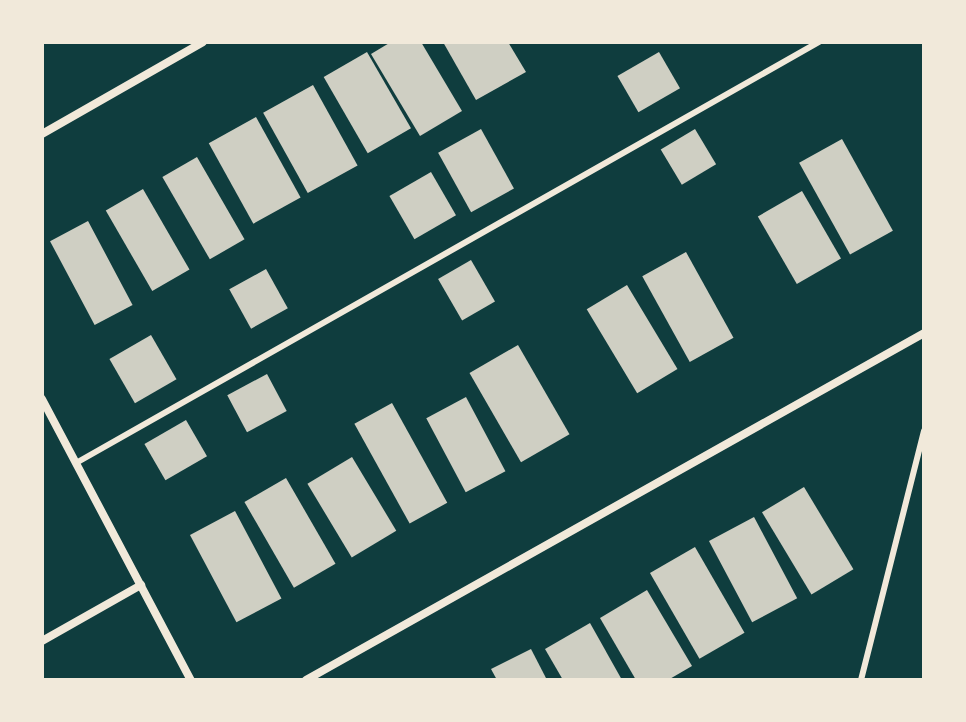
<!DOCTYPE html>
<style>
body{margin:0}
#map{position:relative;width:966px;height:722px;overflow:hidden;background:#0f3d3e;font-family:"Open Sans",sans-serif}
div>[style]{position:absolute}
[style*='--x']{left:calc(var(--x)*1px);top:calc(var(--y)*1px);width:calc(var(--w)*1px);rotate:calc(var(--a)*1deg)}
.building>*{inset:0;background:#cfcfc3;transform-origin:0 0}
.service>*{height:6px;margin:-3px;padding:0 3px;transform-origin:3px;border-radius:3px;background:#f1e9da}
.minor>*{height:8px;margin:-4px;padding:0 4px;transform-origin:4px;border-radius:4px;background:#f1e9da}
span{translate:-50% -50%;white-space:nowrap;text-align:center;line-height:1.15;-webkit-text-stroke:7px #f1e9da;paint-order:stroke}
.frame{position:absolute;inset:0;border:44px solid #f1e9da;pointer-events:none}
</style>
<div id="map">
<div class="building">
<div style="clip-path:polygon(391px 42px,421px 42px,462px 111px,420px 136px,371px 54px)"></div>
<div style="clip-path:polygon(443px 42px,508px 42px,526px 72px,476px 100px)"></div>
<div style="left:367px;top:52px;width:88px;height:50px;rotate:60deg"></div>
<div style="left:659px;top:52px;width:42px;height:48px;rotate:60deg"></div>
<div style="left:313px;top:85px;width:92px;height:57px;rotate:61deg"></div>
<div style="left:256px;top:117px;width:92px;height:54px;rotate:61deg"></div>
<div style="left:481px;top:129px;width:68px;height:49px;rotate:61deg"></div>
<div style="left:695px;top:129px;width:41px;height:40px;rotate:59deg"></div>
<div style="left:842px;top:139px;width:105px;height:49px;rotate:61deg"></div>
<div style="left:197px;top:157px;width:95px;height:40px;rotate:60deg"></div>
<div style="left:431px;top:172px;width:50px;height:48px;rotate:60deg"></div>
<div style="left:143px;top:189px;width:93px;height:43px;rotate:60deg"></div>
<div style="left:802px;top:191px;width:78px;height:51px;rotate:60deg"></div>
<div style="left:88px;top:221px;width:95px;height:43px;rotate:62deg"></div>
<div style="left:686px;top:252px;width:98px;height:50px;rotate:61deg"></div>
<div style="left:471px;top:260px;width:48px;height:38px;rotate:60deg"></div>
<div style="left:266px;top:269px;width:45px;height:42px;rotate:61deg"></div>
<div style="left:627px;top:285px;width:98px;height:47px;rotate:59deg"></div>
<div style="left:151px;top:335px;width:51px;height:48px;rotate:60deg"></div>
<div style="left:518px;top:345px;width:103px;height:56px;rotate:60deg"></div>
<div style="left:267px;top:374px;width:42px;height:45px;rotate:62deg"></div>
<div style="left:466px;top:397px;width:84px;height:45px;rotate:62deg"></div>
<div style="left:392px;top:403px;width:114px;height:43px;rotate:61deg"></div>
<div style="left:186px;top:420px;width:42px;height:48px;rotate:60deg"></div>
<div style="left:352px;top:457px;width:86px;height:52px;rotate:59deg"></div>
<div style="left:286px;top:478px;width:99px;height:48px;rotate:60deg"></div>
<div style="left:804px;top:487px;width:96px;height:49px;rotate:59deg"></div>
<div style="left:235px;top:511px;width:99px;height:51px;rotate:62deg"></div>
<div style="left:754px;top:517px;width:92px;height:51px;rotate:62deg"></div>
<div style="left:695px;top:547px;width:99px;height:52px;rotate:60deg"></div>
<div style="clip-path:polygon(647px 590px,692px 666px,668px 680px,636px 680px,600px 618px)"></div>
<div style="clip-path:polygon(590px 623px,622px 680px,563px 680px,545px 649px)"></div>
<div style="clip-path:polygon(531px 649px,547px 680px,497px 680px,491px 669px)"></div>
</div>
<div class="service">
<div style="--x:76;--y:463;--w:854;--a:-29.54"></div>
<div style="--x:861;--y:680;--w:257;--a:-75.8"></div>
</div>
<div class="minor">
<div style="--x:42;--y:134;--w:185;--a:-29.7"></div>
<div style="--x:42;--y:399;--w:318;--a:62.1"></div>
<div style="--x:42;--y:641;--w:114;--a:-29.5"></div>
<div style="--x:306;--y:680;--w:709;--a:-29.31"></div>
</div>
<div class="frame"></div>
</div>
